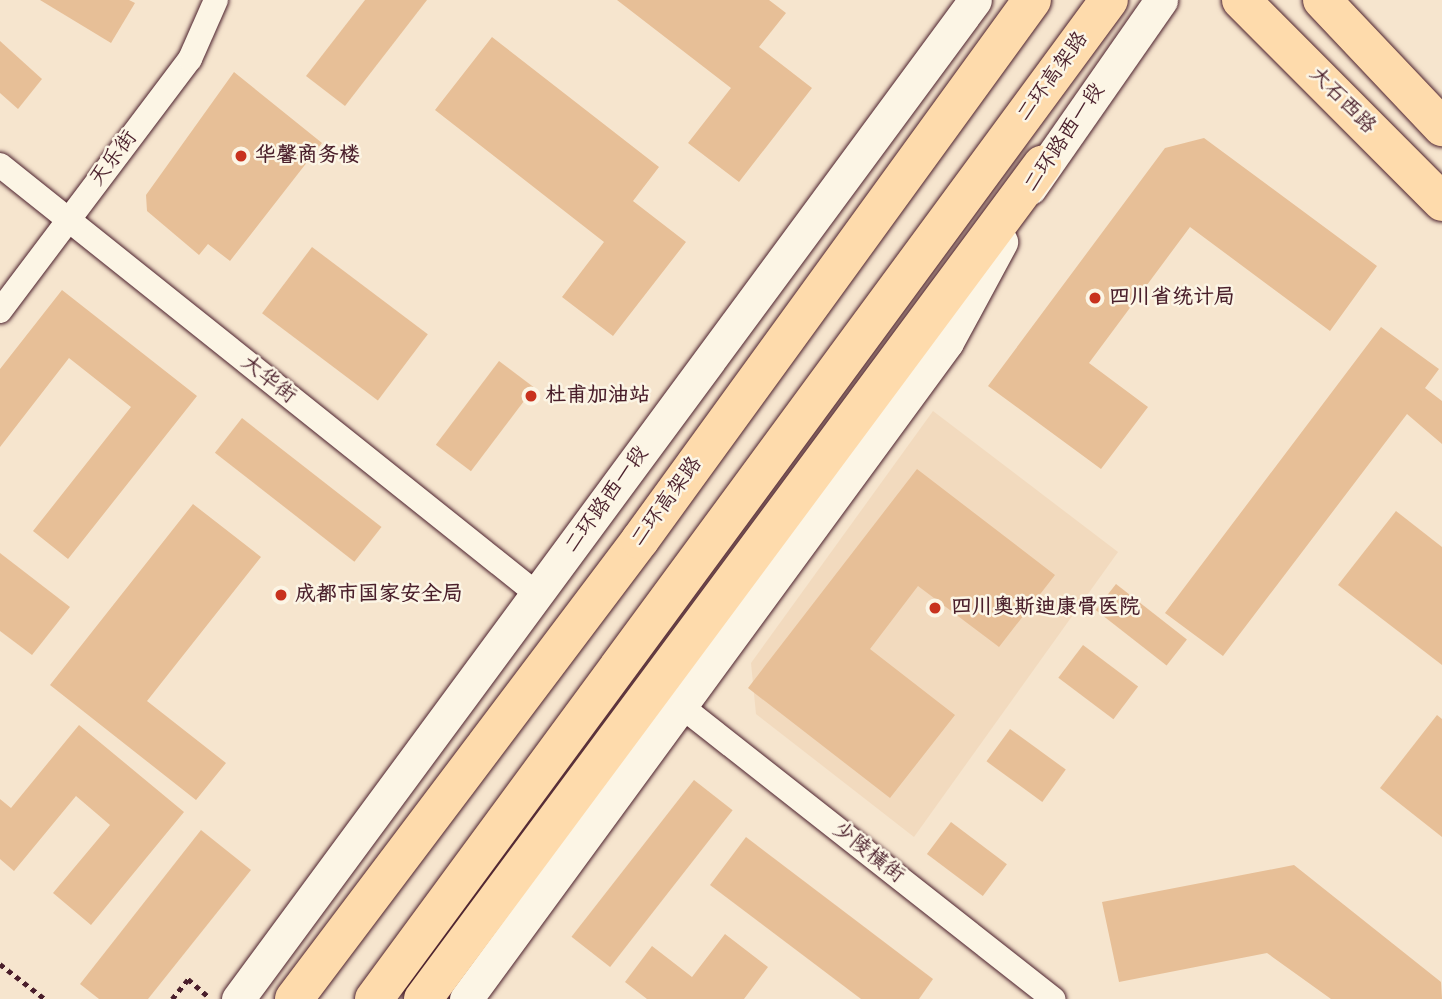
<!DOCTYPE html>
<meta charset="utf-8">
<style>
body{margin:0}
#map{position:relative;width:1442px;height:999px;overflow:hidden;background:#f6e5ce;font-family:Kalam,"LXGW WenKai TC",sans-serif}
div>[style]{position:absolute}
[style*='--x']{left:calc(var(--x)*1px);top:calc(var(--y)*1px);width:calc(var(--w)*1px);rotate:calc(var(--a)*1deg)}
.built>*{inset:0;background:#f2dabe}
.building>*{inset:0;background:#e7bf97;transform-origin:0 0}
.path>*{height:4.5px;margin-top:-2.25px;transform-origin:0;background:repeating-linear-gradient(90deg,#4a1f2b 0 5px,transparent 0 10px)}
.roads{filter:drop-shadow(0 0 2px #4a1f2b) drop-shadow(0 0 2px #4a1f2b)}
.minor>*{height:24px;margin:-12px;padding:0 12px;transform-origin:12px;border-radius:12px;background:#fcf5e5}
.secondary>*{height:33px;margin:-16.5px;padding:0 16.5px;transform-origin:16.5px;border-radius:16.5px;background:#fcf5e5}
.primary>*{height:38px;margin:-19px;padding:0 19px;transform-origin:19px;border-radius:19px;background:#fedbac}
.trunk>*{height:38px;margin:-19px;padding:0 19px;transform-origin:19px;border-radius:19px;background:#fedbac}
.dots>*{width:19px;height:19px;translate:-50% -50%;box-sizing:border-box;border:4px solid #fcf5e5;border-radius:50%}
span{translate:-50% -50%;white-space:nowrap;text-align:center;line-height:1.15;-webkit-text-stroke:5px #fcf5e5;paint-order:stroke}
.street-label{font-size:21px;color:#4a1f2b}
.poi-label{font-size:21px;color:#4a1f2b;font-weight:700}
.left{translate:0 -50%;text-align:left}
</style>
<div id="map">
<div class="built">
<div style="clip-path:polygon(933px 411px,1118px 552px,914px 837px,756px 714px,751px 663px)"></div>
</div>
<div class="building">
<div style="clip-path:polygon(40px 0,129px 0,135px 3px,111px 43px)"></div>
<div style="clip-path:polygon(365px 0,427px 0,345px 106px,306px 76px)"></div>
<div style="clip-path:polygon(617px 0,769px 0,786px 13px,759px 47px,812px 88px,739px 182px,688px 143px,731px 88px)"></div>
<div style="clip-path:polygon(492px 37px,659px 167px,633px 201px,686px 242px,613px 336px,562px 297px,604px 242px,435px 110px)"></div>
<div style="clip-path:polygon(0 41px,42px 79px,18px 109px,0 93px)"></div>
<div style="clip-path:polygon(234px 72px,322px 143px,230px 261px,208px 244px,199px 255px,147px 211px,146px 195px)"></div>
<div style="clip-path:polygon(1204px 138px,1377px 266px,1330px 331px,1190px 227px,1089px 363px,1148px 407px,1101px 469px,988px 386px,1165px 148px)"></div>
<div style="left:312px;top:247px;width:145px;height:83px;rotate:37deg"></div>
<div style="clip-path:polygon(62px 290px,197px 396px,68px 559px,33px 531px,131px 407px,69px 358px,0 447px,0 369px)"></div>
<div style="clip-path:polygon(1381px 327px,1439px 369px,1425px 388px,1442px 401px,1442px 444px,1407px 414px,1223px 656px,1165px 613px)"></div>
<div style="left:499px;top:361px;width:44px;height:105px;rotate:37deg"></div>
<div style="left:242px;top:418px;width:177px;height:44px;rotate:38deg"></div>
<div style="clip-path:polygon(917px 469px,1055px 575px,999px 647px,918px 586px,870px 649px,955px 715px,890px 798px,748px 688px)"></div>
<div style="clip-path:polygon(193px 504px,261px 557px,147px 701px,226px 763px,196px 800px,50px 685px)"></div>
<div style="clip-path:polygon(1396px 511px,1442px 547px,1442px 665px,1338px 585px)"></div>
<div style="clip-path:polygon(0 553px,70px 607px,32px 655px,0 631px)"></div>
<div style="left:1116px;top:584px;width:90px;height:33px;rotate:38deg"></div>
<div style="left:1083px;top:645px;width:69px;height:41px;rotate:37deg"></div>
<div style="clip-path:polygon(1437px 715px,1442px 719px,1442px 837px,1380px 788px)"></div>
<div style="clip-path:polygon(79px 725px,184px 812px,91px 925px,53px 893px,110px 825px,76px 796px,14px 871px,0 859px,0 799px,11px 808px)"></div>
<div style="left:1010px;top:729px;width:69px;height:40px;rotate:36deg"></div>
<div style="left:694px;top:780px;width:49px;height:199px;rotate:38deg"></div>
<div style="left:951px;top:822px;width:70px;height:40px;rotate:37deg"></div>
<div style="clip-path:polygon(201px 830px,251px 870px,148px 999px,99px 999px,80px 984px)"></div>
<div style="clip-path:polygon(746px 837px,933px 979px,919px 999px,861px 999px,710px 885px)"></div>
<div style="clip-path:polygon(1294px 865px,1441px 982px,1442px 999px,1331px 999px,1267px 953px,1119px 982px,1102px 902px)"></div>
<div style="clip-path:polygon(725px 934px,768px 967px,744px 999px,647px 999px,625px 982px,652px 946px,692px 977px)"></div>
</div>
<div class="path">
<div style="--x:0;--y:964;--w:57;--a:37.9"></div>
<div style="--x:172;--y:999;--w:26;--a:-51"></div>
<div style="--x:188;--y:979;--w:29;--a:41"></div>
</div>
<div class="roads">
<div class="minor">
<div style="--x:0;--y:165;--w:687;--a:38.62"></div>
<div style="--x:0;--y:311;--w:316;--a:-53"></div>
<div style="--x:190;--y:59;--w:64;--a:-66.2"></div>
<div style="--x:681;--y:706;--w:474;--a:38.2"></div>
</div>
<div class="secondary">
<div style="--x:1030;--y:188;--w:229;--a:-55.1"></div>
<div style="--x:238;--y:999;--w:1241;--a:-53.58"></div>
<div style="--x:466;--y:999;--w:814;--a:-53.79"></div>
<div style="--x:947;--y:342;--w:114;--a:-61.6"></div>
</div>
<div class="primary">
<div style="--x:1241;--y:0;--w:285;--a:45.1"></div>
<div style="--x:1322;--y:0;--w:175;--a:46.6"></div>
</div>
<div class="trunk">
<div style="--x:294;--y:999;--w:575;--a:-52.99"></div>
<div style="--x:640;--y:540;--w:667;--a:-54.02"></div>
<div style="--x:374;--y:999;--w:1240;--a:-53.66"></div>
<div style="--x:423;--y:999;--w:1039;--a:-53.42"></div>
</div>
</div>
<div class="dots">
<div style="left:241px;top:156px;background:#c8321e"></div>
<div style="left:1095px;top:298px;background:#c8321e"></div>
<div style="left:531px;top:396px;background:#c8321e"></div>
<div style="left:281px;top:595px;background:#c8321e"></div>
<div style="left:935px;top:608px;background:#c8321e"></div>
</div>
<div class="street-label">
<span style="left:1053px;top:77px;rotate:-54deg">二环高架路</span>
<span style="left:1342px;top:101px;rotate:45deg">大石西路</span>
<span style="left:1065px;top:138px;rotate:-56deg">二环路西一段</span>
<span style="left:114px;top:159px;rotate:-53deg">天乐街</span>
<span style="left:268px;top:380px;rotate:38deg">大华街</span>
<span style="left:607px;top:500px;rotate:-54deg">二环路西一段</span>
<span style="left:667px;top:502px;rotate:-54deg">二环高架路</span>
<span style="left:868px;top:853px;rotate:38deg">少陵横街</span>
</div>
<div class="poi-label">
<span class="left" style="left:255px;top:156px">华馨商务楼</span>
<span class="left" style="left:1109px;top:298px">四川省统计局</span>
<span class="left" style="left:545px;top:396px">杜甫加油站</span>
<span class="left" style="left:295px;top:595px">成都市国家安全局</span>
<span class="left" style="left:951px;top:608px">四川奥斯迪康骨医院</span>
</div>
</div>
